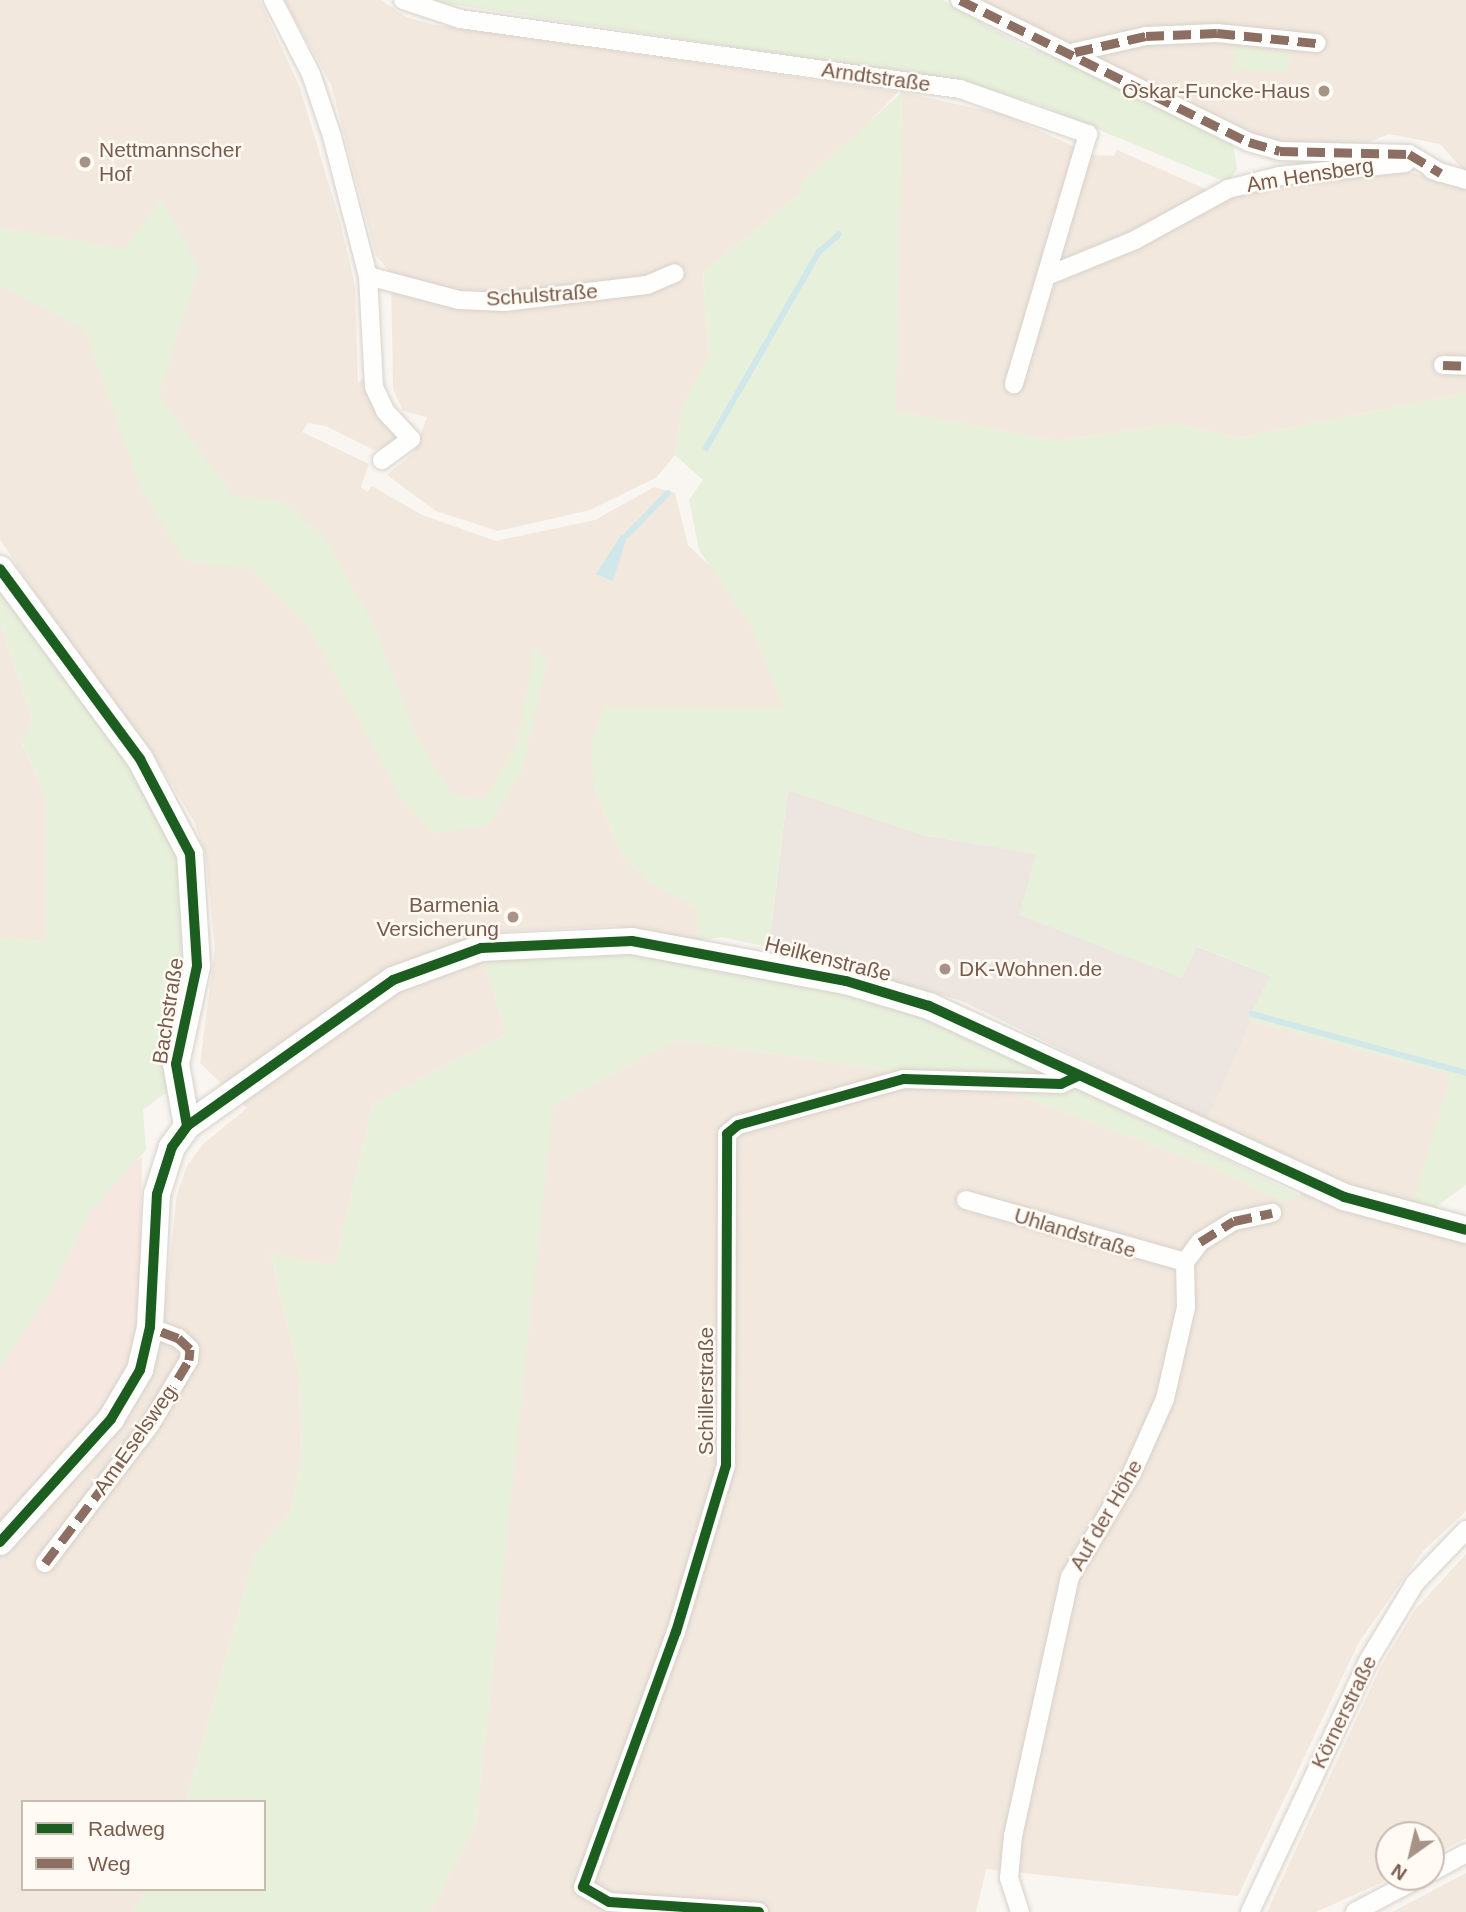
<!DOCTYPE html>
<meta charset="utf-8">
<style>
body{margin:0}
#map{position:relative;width:1466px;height:1912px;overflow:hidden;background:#f9f5f0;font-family:Helvetica,sans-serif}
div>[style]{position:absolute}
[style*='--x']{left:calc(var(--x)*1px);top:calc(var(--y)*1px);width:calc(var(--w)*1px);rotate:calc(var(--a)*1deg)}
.residential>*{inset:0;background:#f2e8de}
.commercial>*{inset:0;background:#f6e8e1}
.industrial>*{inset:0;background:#ede5e0}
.green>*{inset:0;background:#e7f0db}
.water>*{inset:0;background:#d0e8ea}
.stream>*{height:6px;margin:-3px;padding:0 3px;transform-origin:3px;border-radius:3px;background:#d0e8ea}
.roads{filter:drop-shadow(0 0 2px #d7d1cb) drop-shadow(0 0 2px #d7d1cb)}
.street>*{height:18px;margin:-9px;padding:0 9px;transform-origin:9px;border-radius:9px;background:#fefefd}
.secondary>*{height:26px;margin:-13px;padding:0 13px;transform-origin:13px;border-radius:13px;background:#fefefd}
.quiet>*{height:9px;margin-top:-4.5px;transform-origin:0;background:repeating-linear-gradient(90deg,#8d6e63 0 18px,transparent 0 27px)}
.cycleway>*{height:10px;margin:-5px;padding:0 5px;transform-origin:5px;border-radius:5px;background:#1b5e20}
.dots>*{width:19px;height:19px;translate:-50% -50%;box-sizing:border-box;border:4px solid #fffaf3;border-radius:50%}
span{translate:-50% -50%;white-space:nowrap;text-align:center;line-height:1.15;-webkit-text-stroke:5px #fffaf3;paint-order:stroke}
.street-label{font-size:21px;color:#7a5c4d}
.poi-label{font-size:21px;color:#7a5c4d}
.right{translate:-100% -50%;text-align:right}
.left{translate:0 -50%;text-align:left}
.legend{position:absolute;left:21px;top:1800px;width:245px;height:91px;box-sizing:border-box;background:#fffaf3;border:2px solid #cabbb1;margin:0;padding:9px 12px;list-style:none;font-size:21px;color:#7a5c4d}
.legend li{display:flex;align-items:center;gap:14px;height:35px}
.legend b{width:35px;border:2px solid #cabbb1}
.north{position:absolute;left:1375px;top:1821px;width:70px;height:70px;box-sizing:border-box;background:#fffaf3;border:2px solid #cabbb1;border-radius:50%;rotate:214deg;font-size:19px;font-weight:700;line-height:28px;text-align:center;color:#7a5c4d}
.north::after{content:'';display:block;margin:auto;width:24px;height:32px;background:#a69286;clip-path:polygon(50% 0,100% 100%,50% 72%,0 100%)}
</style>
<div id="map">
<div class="residential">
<div style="clip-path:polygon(0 0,260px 0,300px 88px,341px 225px,355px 286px,358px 384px,366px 374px,398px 435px,393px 444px,374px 450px,326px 426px,308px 423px,302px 432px,369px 464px,361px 487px,367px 492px,372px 486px,422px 515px,496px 541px,595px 520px,654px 487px,675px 493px,688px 545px,721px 576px,753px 629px,784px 708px,594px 789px,623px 857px,652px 884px,697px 907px,698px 940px,614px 926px,494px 932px,484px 960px,506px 1034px,373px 1104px,335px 1265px,271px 1255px,300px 1376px,302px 1461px,290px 1513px,255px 1554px,186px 1802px,23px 1802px,23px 1889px,148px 1889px,131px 1912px,0 1912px,0 1552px,163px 1320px,177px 1194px,187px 1166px,202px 1145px,247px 1108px,200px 1063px,215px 948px,205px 853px,194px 821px,147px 744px,79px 661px,0 539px)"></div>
<div style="clip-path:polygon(284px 0,381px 0,406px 17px,431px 24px,898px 92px,802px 192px,703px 273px,709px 356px,683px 406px,675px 455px,657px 477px,590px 510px,498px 531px,436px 511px,387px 475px,414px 452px,427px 417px,403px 411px,393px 389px,391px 273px,376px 256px,331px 84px)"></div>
<div style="clip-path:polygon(978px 0,1466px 0,1466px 173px,1440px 144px,1389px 134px,1369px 142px,1303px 146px,1251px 137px)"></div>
<div style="clip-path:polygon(902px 92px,1006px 115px,1092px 155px,1114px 156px,1117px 150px,1228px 199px,1244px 190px,1411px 172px,1466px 187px,1466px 393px,1238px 438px,1175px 424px,1057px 441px,895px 411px)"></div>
<div style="clip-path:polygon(0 621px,33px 720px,22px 744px,45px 794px,45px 941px,0 938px)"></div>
<div style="clip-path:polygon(1248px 1020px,1452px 1074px,1415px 1199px,1434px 1208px,1444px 1203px,1410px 1224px,1466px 1244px,1466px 1511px,1423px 1551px,1359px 1642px,1238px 1896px,986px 1869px,976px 1912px,430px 1912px,476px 1824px,552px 1106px,676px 1040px,991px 1085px,1212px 1167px,1282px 1201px,1301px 1194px,1306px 1164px,1207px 1120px)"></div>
<div style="clip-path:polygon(1466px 1554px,1466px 1838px,1431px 1857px,1431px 1835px,1389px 1835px,1394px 1877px,1316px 1912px,1267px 1912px,1381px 1666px,1415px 1610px)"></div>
<div style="clip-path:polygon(1466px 1873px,1466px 1912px,1392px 1912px)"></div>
</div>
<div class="commercial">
<div style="clip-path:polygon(142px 1157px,140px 1332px,126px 1373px,105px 1415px,0 1531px,0 1366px,51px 1291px,90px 1212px,127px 1164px)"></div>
</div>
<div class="industrial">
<div style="clip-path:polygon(788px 790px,923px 835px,1037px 854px,1020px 915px,1182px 977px,1196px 946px,1270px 976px,1207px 1120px,962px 1001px,769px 947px)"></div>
</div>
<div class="green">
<div style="clip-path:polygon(422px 0,943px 0,1019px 44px,1085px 68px,1233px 144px,1237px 169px,1230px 180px,1218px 179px,1032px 102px,953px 80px)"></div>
<div style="clip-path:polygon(1235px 47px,1290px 53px,1289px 66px,1284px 72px,1237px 70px,1233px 76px)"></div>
<div style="clip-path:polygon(902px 92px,896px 411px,1057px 441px,1175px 424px,1238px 438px,1466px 393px,1466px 1185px,1434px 1208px,1414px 1200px,1451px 1074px,1248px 1020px,1270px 976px,1197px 946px,1182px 978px,1019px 915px,1036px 854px,923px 835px,788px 790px,769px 947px,721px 937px,698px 940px,697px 907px,652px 884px,623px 857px,594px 789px,591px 744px,604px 707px,783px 708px,753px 629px,699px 550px,689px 500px,703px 480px,675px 455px,683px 406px,709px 356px,703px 273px,802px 192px,800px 185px)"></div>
<div style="clip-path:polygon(161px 199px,199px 267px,159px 396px,233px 496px,281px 500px,325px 538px,374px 625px,416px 736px,453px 796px,485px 799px,517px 744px,535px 645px,547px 662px,523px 769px,489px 825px,433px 834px,400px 796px,307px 625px,251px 569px,185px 561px,140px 487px,85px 330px,0 285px,0 227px,126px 249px)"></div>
<div style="clip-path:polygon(0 592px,143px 784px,177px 857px,185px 965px,165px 1071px,167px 1092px,143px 1110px,146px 1150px,90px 1212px,51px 1291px,0 1366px,0 938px,45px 941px,45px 794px,22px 743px,33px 720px,0 621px)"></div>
<div style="clip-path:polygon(627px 951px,762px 972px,919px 1013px,1301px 1196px,1282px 1202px,1212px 1167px,991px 1085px,676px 1040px,553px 1106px,476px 1824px,430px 1912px,131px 1912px,148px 1889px,264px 1889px,264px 1802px,186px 1802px,255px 1554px,290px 1513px,302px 1461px,300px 1376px,271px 1254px,335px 1265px,373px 1104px,506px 1034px,484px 960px)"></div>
</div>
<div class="water">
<div style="clip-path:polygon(628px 534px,613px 581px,596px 574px,621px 535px)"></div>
</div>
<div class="stream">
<div style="--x:706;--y:448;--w:225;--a:-60.1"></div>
<div style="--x:818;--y:253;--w:28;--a:-42"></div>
<div style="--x:628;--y:534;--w:57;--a:-45.7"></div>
<div style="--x:1252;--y:1014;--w:222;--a:15.4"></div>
</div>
<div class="roads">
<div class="street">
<div style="--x:273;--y:0;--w:83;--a:62.8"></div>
<div style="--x:311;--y:74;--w:65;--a:71.3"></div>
<div style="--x:332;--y:136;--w:145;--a:75.6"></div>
<div style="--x:368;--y:276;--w:94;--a:14.8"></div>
<div style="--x:459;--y:300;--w:45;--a:2.5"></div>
<div style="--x:504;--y:302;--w:144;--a:-6.8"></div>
<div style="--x:647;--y:285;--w:30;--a:-23"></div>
<div style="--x:403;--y:0;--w:60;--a:18.4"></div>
<div style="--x:460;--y:19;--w:505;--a:7.97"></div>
<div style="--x:960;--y:89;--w:136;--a:19.4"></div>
<div style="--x:1088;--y:134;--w:261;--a:106.5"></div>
<div style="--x:960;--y:0;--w:322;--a:26.2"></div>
<div style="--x:1249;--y:142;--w:32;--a:16"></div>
<div style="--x:1280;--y:151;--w:129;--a:1.3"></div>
<div style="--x:1409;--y:154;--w:37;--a:31"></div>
<div style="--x:1075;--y:52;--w:73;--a:-12.7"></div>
<div style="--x:1146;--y:36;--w:71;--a:-2.4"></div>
<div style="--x:1217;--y:33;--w:100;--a:5.8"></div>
<div style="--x:1432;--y:170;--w:35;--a:16"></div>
<div style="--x:368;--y:276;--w:111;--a:86.9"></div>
<div style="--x:374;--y:387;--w:26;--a:65"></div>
<div style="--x:385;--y:411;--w:38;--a:47"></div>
<div style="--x:411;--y:439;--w:36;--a:144"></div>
<div style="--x:1047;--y:276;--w:95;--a:-22.2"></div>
<div style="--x:1135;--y:240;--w:106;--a:-28.7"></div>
<div style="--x:1228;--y:189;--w:53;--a:-14.3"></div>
<div style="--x:1279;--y:176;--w:127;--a:-5.9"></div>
<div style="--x:1443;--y:365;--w:23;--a:2"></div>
<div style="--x:966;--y:1200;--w:228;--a:15.8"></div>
<div style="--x:45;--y:1563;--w:173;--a:-52.7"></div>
<div style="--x:150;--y:1425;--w:76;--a:-59"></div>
<div style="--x:189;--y:1360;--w:11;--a:-85"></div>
<div style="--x:190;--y:1349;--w:16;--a:-137"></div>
<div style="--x:178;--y:1338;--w:30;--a:-159"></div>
<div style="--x:1431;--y:1872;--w:40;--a:-28"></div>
<div style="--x:759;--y:1912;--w:150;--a:-176.2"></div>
<div style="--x:609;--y:1902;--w:30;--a:-150"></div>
<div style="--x:583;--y:1887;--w:271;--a:-70"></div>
<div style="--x:676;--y:1632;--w:174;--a:-73.3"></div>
<div style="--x:726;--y:1465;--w:331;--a:-89.8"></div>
<div style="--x:727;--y:1134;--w:14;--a:-39"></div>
<div style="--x:738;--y:1125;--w:172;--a:-15.5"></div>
<div style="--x:904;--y:1079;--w:157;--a:1.8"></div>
<div style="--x:1061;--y:1084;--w:17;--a:-25"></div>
<div style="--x:1020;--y:1912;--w:36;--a:-108"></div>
<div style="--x:1009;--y:1878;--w:42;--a:-84.6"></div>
<div style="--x:1013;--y:1836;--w:265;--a:-77.6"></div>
<div style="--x:1070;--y:1577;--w:121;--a:-59.2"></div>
<div style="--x:1132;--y:1473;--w:81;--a:-66"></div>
<div style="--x:1165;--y:1399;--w:94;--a:-77.1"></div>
<div style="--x:1186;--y:1307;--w:45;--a:-91.3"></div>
<div style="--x:1185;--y:1262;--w:25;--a:-53"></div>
<div style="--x:1200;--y:1242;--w:40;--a:-32"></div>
<div style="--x:1234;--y:1221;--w:39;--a:-12"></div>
<div style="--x:1250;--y:1912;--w:277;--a:-64.8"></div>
<div style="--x:1368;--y:1661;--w:91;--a:-58.9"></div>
<div style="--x:1415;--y:1583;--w:74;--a:-46.1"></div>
<div style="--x:1355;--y:1912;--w:75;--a:-27.9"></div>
</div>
<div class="secondary">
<div style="--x:0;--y:569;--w:236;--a:53.6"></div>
<div style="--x:140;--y:759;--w:107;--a:62.2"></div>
<div style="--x:190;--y:854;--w:112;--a:86.4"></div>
<div style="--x:197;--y:966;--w:100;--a:102.1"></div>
<div style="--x:176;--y:1064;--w:63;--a:79.9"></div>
<div style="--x:0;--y:1542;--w:166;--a:-47.9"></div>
<div style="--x:111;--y:1419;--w:57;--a:-59.4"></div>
<div style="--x:140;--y:1370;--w:44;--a:-76.9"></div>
<div style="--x:150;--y:1327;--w:133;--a:-87"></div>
<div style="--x:157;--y:1194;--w:49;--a:-72.3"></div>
<div style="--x:172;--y:1147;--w:26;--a:-54"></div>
<div style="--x:187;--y:1126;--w:252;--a:-35.3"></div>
<div style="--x:393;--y:980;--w:94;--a:-20"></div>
<div style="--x:481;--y:948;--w:151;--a:-2.7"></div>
<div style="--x:632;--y:941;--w:218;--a:10.6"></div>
<div style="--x:846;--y:981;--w:87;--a:16.8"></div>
<div style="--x:929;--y:1006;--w:457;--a:24.7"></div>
<div style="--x:1344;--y:1197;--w:126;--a:15.1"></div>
</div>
</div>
<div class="quiet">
<div style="--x:960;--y:0;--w:322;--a:26.2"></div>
<div style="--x:1249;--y:142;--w:32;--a:16"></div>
<div style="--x:1280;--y:151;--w:129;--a:1.3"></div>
<div style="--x:1409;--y:154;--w:37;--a:31"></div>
<div style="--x:1075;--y:52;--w:73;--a:-12.7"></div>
<div style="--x:1146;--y:36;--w:71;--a:-2.4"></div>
<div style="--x:1217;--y:33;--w:100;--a:5.8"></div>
<div style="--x:1443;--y:365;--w:23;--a:2"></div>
<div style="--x:1200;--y:1242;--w:40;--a:-32"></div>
<div style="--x:1234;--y:1221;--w:39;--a:-12"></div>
<div style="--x:45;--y:1563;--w:173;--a:-52.7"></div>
<div style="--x:150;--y:1425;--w:76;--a:-59"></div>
<div style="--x:189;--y:1360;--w:11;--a:-85"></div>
<div style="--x:190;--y:1349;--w:16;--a:-137"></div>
<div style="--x:178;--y:1338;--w:30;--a:-159"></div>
</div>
<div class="cycleway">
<div style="--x:0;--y:569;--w:236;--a:53.6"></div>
<div style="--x:140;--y:759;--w:107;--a:62.2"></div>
<div style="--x:190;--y:854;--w:112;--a:86.4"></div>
<div style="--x:197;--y:966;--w:100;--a:102.1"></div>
<div style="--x:176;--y:1064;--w:63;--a:79.9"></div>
<div style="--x:0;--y:1542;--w:166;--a:-47.9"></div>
<div style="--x:111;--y:1419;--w:57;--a:-59.4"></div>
<div style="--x:140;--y:1370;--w:44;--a:-76.9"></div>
<div style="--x:150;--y:1327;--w:133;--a:-87"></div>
<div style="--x:157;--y:1194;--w:49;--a:-72.3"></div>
<div style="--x:172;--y:1147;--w:26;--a:-54"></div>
<div style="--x:187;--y:1126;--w:252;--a:-35.3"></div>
<div style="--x:393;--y:980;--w:94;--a:-20"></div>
<div style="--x:481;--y:948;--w:151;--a:-2.7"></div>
<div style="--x:632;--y:941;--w:218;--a:10.6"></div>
<div style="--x:846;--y:981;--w:87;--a:16.8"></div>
<div style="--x:929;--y:1006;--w:457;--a:24.7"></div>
<div style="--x:1344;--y:1197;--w:126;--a:15.1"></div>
<div style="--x:759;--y:1912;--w:150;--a:-176.2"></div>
<div style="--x:609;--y:1902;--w:30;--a:-150"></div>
<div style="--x:583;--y:1887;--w:271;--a:-70"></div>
<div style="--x:676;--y:1632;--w:174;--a:-73.3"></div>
<div style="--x:726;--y:1465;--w:331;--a:-89.8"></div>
<div style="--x:727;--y:1134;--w:14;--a:-39"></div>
<div style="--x:738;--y:1125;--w:172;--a:-15.5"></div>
<div style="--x:904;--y:1079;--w:157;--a:1.8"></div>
<div style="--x:1061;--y:1084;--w:17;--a:-25"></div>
</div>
<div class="dots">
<div style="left:1324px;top:91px;background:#a69286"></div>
<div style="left:85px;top:162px;background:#a69286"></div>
<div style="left:513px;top:917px;background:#a69286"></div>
<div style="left:945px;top:969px;background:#a69286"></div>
</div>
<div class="street-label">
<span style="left:876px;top:77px;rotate:8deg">Arndtstraße</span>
<span style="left:1310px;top:175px;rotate:-9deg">Am Hensberg</span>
<span style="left:542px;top:295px;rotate:-4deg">Schulstraße</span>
<span style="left:828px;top:959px;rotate:14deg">Heilkenstraße</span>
<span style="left:168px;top:1011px;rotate:-81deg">Bachstraße</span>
<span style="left:1075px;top:1233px;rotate:17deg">Uhlandstraße</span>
<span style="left:706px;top:1391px;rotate:-90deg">Schillerstraße</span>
<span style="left:135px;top:1440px;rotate:-55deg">Am Eselsweg</span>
<span style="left:1106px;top:1515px;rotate:-60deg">Auf der Höhe</span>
<span style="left:1344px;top:1712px;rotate:-64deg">Körnerstraße</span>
</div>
<div class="poi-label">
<span class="right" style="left:1310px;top:91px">Oskar-Funcke-Haus</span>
<span class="left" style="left:99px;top:162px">Nettmannscher<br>Hof</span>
<span class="right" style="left:499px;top:917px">Barmenia<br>Versicherung</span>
<span class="left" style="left:959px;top:969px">DK-Wohnen.de</span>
</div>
<ul class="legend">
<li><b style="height:9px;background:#1b5e20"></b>Radweg</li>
<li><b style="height:9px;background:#8d6e63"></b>Weg</li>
</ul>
<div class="north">N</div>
</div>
